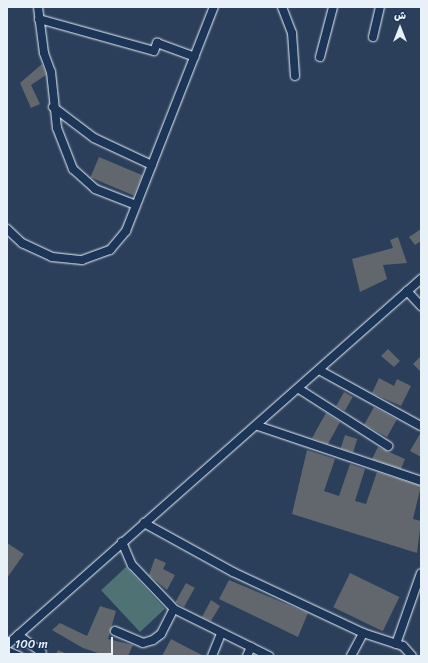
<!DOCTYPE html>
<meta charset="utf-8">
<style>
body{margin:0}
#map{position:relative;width:428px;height:663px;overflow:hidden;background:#2b3f5b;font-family:Sriracha,"Playpen Sans Arabic",sans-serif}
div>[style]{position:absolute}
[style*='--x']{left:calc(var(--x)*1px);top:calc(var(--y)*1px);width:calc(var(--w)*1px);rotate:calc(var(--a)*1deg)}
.green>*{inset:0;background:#4f7375;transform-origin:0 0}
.building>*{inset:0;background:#61676c;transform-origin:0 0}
.roads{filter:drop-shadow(0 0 1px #e8f1f8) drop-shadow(0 0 1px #e8f1f8)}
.minor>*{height:8px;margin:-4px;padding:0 4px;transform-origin:4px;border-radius:4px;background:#1d3557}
span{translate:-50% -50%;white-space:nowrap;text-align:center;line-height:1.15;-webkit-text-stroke:3px #1d3557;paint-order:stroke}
.frame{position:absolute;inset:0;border:8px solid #e8f1f8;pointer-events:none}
.north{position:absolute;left:380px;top:8px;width:40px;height:40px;-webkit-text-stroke:3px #1d3557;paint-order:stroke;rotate:0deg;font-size:11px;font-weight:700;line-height:16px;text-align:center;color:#e8f1f8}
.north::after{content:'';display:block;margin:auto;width:14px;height:18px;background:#e8f1f8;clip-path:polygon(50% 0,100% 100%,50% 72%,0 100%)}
.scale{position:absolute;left:8px;top:637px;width:105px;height:18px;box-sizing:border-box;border:2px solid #e8f1f8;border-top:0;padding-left:5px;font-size:12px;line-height:14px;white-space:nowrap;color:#e8f1f8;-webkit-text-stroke:3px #1d3557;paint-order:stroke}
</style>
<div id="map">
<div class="green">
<div style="left:126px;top:567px;width:57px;height:34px;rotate:47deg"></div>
</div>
<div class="building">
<div style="clip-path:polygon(42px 64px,46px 75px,31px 85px,40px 104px,31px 108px,20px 83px)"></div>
<div style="left:99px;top:157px;width:47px;height:22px;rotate:23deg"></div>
<div style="clip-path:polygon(421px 229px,421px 241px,415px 245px,409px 237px)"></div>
<div style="clip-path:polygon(398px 237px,407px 263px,383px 265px,387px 279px,360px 292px,352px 259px,393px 248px,390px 240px)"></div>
<div style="clip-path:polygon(388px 349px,400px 361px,394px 367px,381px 356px)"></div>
<div style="clip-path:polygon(421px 356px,421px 372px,413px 364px)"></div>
<div style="clip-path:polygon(379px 378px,394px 386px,397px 379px,411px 386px,401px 406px,372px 393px)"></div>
<div style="left:344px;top:392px;width:10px;height:16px;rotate:29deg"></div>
<div style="left:374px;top:407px;width:26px;height:20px;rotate:29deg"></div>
<div style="clip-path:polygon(326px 413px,340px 422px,328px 444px,312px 438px)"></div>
<div style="clip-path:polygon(421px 432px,421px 457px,410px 451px)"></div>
<div style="left:345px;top:435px;width:13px;height:14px;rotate:18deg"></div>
<div style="clip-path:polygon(378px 447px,405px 459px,401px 469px,372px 459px)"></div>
<div style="clip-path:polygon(307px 450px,335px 459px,324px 491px,339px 496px,350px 464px,365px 469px,355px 501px,366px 504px,377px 472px,421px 486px,413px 519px,421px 521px,417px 553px,292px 514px)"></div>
<div style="clip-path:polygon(7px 543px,24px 554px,7px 578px)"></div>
<div style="clip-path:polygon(155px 558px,166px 563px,163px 569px,175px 575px,167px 590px,149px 575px)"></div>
<div style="left:350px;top:573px;width:55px;height:38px;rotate:26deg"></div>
<div style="clip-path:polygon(229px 580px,308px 613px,298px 637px,219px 599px)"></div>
<div style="left:186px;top:583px;width:10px;height:22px;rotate:29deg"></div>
<div style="clip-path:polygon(211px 600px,220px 606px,211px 621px,202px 617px)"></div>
<div style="clip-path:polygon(100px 606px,116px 611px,108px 639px,133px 645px,128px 656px,107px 656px,83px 648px,52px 630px,60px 623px,87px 636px)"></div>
<div style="clip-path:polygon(171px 639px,190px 649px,204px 656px,162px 656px)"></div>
<div style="clip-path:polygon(58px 650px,72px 656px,55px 656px)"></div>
</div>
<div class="roads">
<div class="minor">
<div style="--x:38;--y:7;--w:46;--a:82.6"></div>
<div style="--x:44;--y:53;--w:20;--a:70"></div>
<div style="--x:51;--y:72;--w:56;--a:83.9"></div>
<div style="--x:57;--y:128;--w:44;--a:68.7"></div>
<div style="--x:73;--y:169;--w:30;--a:42"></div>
<div style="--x:95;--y:189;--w:44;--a:21.3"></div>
<div style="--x:282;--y:7;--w:28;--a:69"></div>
<div style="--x:292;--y:33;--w:43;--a:86"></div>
<div style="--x:39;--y:19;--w:119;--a:15.5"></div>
<div style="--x:154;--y:51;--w:9;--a:-69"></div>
<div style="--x:157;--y:43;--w:40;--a:20.2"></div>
<div style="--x:373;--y:37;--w:31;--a:-77"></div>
<div style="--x:320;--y:57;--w:52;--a:-75.4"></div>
<div style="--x:53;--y:107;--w:51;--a:37.1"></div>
<div style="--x:94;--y:138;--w:64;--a:25"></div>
<div style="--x:7;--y:229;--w:21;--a:43"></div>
<div style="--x:22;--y:243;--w:33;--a:25"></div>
<div style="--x:52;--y:257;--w:30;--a:6"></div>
<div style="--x:82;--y:260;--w:30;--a:-20"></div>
<div style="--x:110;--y:250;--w:25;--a:-50"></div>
<div style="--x:126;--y:231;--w:241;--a:-68.6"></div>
<div style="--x:407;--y:291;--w:21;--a:47"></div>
<div style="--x:319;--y:370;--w:116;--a:28.8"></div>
<div style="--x:299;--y:389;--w:106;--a:32.6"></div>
<div style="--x:258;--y:426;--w:172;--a:18.6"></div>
<div style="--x:144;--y:523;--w:102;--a:28.8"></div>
<div style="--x:233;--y:572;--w:144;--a:25.1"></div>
<div style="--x:363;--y:633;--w:42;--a:18"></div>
<div style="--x:403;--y:646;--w:13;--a:48"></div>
<div style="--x:122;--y:542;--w:25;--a:67"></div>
<div style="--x:132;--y:565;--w:61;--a:46.3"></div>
<div style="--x:174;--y:609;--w:106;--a:26.3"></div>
<div style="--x:115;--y:631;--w:30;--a:23"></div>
<div style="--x:143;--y:643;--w:10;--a:-17"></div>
<div style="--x:153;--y:640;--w:10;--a:-37"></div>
<div style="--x:161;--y:634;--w:28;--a:-63"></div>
<div style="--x:18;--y:635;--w:29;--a:36"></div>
<div style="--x:396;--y:644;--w:75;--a:-70.6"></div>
<div style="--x:7;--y:645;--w:553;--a:-41.48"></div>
<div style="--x:7;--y:651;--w:13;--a:23"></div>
<div style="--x:212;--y:656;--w:24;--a:-68"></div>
<div style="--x:247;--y:656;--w:10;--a:-66"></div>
<div style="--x:351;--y:656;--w:26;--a:-62"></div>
</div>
</div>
<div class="frame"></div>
<div class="north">ش</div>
<div class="scale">100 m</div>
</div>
